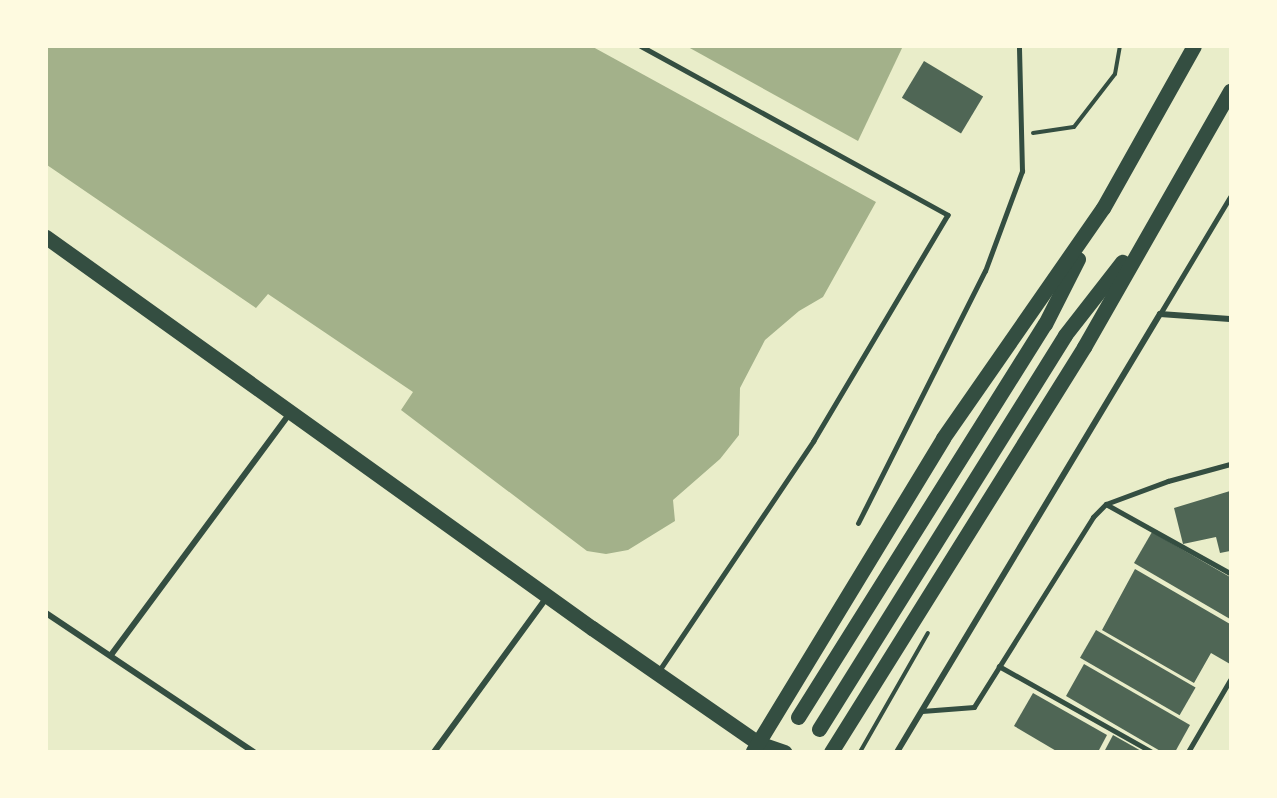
<!DOCTYPE html>
<style>
body{margin:0}
#map{position:relative;width:1277px;height:798px;overflow:hidden;background:#e9edc9;font-family:"Roboto Condensed",sans-serif}
div>[style]{position:absolute}
[style*='--x']{left:calc(var(--x)*1px);top:calc(var(--y)*1px);width:calc(var(--w)*1px);rotate:calc(var(--a)*1deg)}
.water>*{inset:0;background:#a3b18a}
.building>*{inset:0;background:#4f6655;transform-origin:0 0}
.path>*{height:4px;margin:-2px;padding:0 2px;transform-origin:2px;border-radius:2px;background:#344e41}
.service>*{height:4.5px;margin:-2.25px;padding:0 2.25px;transform-origin:2.25px;border-radius:2.25px;background:#344e41}
.pedestrian>*{height:5px;margin:-2.5px;padding:0 2.5px;transform-origin:2.5px;border-radius:2.5px;background:#344e41}
.minor>*{height:6px;margin:-3px;padding:0 3px;transform-origin:3px;border-radius:3px;background:#344e41}
.primary>*{height:15px;margin:-7.5px;padding:0 7.5px;transform-origin:7.5px;border-radius:7.5px;background:#344e41}
span{translate:-50% -50%;white-space:nowrap;text-align:center;line-height:1.15;-webkit-text-stroke:4.5px #fefae0;paint-order:stroke}
.frame{position:absolute;inset:0;border:48px solid #fefae0;pointer-events:none}
</style>
<div id="map">
<div class="water">
<div style="clip-path:polygon(903px 46px,858px 141px,688px 47px,688px 46px)"></div>
<div style="clip-path:polygon(593px 47px,876px 202px,823px 297px,799px 311px,765px 340px,740px 388px,739px 435px,720px 459px,673px 500px,675px 521px,628px 550px,606px 554px,587px 551px,401px 410px,413px 392px,268px 294px,256px 308px,47px 165px,47px 47px)"></div>
</div>
<div class="building">
<div style="left:924px;top:61px;width:69px;height:43px;rotate:31deg"></div>
<div style="clip-path:polygon(1230px 491px,1230px 551px,1220px 553px,1216px 537px,1183px 544px,1174px 508px)"></div>
<div style="clip-path:polygon(1152px 532px,1230px 577px,1230px 619px,1134px 563px)"></div>
<div style="clip-path:polygon(1135px 569px,1230px 624px,1230px 664px,1211px 653px,1194px 683px,1102px 630px)"></div>
<div style="left:1096px;top:630px;width:115px;height:32px;rotate:30deg"></div>
<div style="clip-path:polygon(1084px 664px,1190px 725px,1175px 752px,1162px 752px,1066px 696px)"></div>
<div style="clip-path:polygon(1033px 693px,1107px 735px,1098px 752px,1058px 752px,1014px 726px)"></div>
<div style="clip-path:polygon(1113px 735px,1143px 752px,1104px 752px)"></div>
</div>
<div class="path">
<div style="--x:1033;--y:133;--w:41;--a:-8.3"></div>
<div style="--x:1074;--y:127;--w:67;--a:-52.3"></div>
<div style="--x:1115;--y:74;--w:28;--a:-80"></div>
<div style="--x:860;--y:752;--w:137;--a:-60.3"></div>
</div>
<div class="service">
<div style="--x:641;--y:46;--w:350;--a:28.8"></div>
<div style="--x:948;--y:215;--w:263;--a:120.7"></div>
<div style="--x:814;--y:441;--w:278;--a:123.9"></div>
<div style="--x:1160;--y:314;--w:136;--a:-59.1"></div>
<div style="--x:1106;--y:504;--w:142;--a:29.1"></div>
<div style="--x:999;--y:666;--w:176;--a:29.3"></div>
<div style="--x:922;--y:711;--w:52;--a:-4.4"></div>
<div style="--x:974;--y:707;--w:224;--a:-57.9"></div>
<div style="--x:1093;--y:517;--w:18;--a:-45"></div>
<div style="--x:1106;--y:504;--w:66;--a:-20.4"></div>
<div style="--x:1168;--y:481;--w:64;--a:-15.3"></div>
<div style="--x:1188;--y:752;--w:83;--a:-59.7"></div>
</div>
<div class="pedestrian">
<div style="--x:858;--y:523;--w:282;--a:-63.3"></div>
<div style="--x:985;--y:271;--w:107;--a:-69.7"></div>
<div style="--x:1022;--y:171;--w:125;--a:-91.4"></div>
</div>
<div class="minor">
<div style="--x:46;--y:613;--w:250;--a:33.8"></div>
<div style="--x:111;--y:655;--w:301;--a:-53.5"></div>
<div style="--x:434;--y:752;--w:192;--a:-53.9"></div>
<div style="--x:897;--y:752;--w:511;--a:-59.02"></div>
<div style="--x:1160;--y:314;--w:70;--a:4.1"></div>
</div>
<div class="primary">
<div style="--x:46;--y:237;--w:672;--a:35.61"></div>
<div style="--x:592;--y:628;--w:202;--a:34.7"></div>
<div style="--x:758;--y:743;--w:28;--a:19"></div>
<div style="--x:798;--y:717;--w:464;--a:-57.9"></div>
<div style="--x:1045;--y:324;--w:73;--a:-63.1"></div>
<div style="--x:819;--y:729;--w:464;--a:-58"></div>
<div style="--x:1065;--y:335;--w:93;--a:-52"></div>
<div style="--x:753;--y:751;--w:366;--a:-58.7"></div>
<div style="--x:943;--y:438;--w:280;--a:-55.2"></div>
<div style="--x:1103;--y:208;--w:186;--a:-60.7"></div>
<div style="--x:831;--y:752;--w:478;--a:-58"></div>
<div style="--x:1084;--y:347;--w:295;--a:-60.3"></div>
</div>
<div class="frame"></div>
</div>
